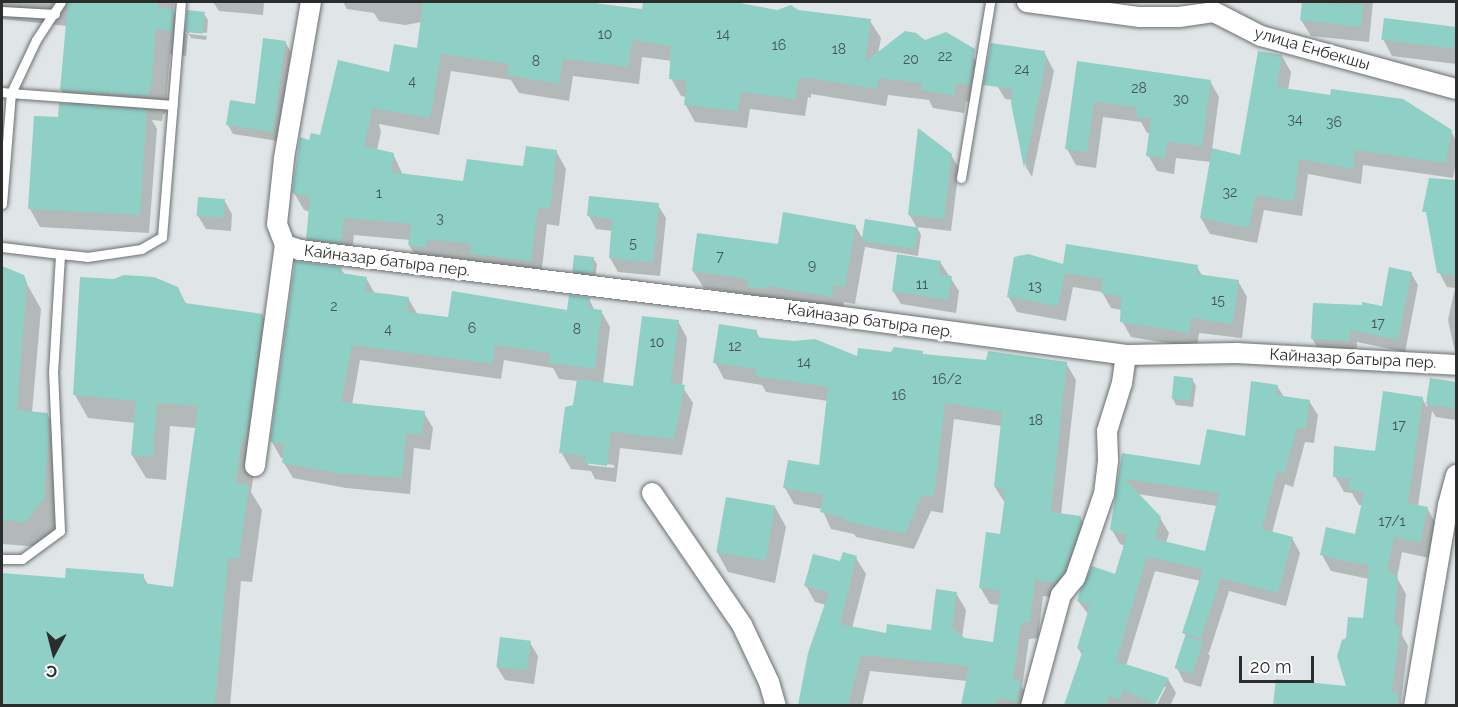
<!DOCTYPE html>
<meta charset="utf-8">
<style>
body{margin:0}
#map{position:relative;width:1458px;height:707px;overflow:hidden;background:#e0e6e7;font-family:Raleway,sans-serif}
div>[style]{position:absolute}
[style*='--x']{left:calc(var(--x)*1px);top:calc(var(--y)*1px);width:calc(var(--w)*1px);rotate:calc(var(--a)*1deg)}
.shadow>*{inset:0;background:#0003}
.building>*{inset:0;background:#8ecfc6;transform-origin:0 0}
.roads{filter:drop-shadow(0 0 2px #6b6f71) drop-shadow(0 0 2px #6b6f71)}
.lane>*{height:9px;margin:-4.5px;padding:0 4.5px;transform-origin:4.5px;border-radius:4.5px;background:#fff}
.street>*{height:20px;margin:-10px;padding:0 10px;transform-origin:10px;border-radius:10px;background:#fff}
span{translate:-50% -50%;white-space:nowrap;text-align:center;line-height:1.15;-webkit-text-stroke:4.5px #fff;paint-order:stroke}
.number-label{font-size:14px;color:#445653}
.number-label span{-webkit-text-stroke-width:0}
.street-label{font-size:16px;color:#2b2d2d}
.frame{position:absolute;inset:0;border:3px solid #2b2d2d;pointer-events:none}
.north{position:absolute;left:24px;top:623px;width:60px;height:60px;-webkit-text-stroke:4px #fff;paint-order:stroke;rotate:187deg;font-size:16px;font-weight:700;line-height:24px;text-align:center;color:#2b2d2d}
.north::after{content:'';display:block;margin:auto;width:21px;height:27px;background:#2b2d2d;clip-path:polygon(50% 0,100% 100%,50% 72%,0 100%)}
.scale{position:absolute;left:1239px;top:656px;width:75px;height:27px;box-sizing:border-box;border:3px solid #2b2d2d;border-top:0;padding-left:8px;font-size:18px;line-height:21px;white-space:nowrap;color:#2b2d2d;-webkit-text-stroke:4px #fff;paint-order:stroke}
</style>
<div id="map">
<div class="shadow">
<div style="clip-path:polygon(2px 2px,174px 2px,173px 11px,187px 35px,188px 12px,204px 14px,208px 20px,207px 33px,189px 31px,189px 34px,207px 36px,206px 40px,191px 38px,188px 33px,186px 56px,170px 54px,165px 114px,163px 114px,162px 121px,152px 120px,157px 129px,149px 233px,40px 227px,30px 209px,59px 119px,70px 106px,61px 89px,67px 26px,2px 19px)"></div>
<div style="clip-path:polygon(213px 2px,264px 2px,263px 15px,219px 11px)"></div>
<div style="clip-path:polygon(343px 2px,587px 2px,644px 10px,645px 2px,731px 2px,743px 7px,777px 11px,798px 11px,870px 21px,881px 38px,878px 54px,925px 41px,967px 45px,977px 63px,971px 102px,966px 101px,964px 113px,933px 108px,929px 100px,888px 95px,886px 106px,811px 94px,811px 98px,808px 97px,805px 116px,750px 109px,747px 128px,695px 122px,685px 104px,686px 97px,681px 96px,671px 78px,672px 61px,642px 57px,639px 84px,573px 76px,569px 101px,519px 93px,511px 80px,451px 71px,439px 135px,379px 124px,381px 132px,377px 150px,393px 154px,403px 175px,464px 183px,525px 168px,556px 151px,566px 169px,559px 226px,547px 224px,541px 278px,482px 272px,476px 261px,437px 256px,436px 265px,420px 263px,409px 245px,410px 240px,354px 235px,351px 260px,318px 256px,307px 238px,310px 212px,304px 210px,294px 193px,310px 141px,321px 136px,419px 50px,422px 22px,405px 25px,379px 21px,374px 13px,347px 9px)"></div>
<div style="clip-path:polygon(1304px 2px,1373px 2px,1369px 42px,1311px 36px,1301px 20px)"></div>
<div style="clip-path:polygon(1386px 19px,1456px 29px,1456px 64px,1392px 56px,1383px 39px)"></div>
<div style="clip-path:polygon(285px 42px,291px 52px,278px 141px,233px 134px,228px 125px,256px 106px)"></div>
<div style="clip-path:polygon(1044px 52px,1054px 71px,1032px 177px,1026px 167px,1013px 100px,1005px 99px,998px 87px)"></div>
<div style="clip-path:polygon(1282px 56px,1291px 72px,1288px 90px,1451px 131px,1456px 141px,1456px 163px,1453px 178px,1363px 165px,1361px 184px,1308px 174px,1302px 216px,1264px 210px,1257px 243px,1210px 234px,1201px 218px,1211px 162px,1176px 158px,1174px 174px,1157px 171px,1148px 155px,1151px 133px,1147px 133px,1141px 122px,1103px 117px,1096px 168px,1076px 165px,1067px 149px,1079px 62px,1210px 81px,1219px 97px,1212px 150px,1241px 156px)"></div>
<div style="clip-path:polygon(951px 155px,959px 168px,951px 231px,917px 227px,921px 235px,918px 256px,865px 247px,855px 304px,844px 302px,842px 314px,758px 304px,753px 295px,704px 288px,693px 271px,855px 226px,863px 239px,917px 228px,909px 214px)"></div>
<div style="clip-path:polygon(224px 200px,232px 214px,231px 231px,206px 229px,198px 216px)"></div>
<div style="clip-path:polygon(1426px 204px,1456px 209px,1456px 357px,1448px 320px,1455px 288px,1447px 287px,1439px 272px)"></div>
<div style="clip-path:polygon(658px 205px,666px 218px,660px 276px,618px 272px,610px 258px,613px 231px,596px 229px,589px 216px)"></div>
<div style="clip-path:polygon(593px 258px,597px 264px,595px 280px,577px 277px,573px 271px)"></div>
<div style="clip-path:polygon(940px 262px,959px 291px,956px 313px,901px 304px,893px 291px)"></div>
<div style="clip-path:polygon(1064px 266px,1197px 267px,1203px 277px,1238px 281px,1247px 297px,1242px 338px,1199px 333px,1197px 348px,1131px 337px,1122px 321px,1122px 310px,1111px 308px,1102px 292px,1073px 287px,1066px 321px,1017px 312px,1008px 296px)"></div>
<div style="clip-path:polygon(2px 267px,23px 277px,41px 309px,32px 413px,47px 414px,62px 439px,63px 464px,58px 525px,40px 547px,2px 544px)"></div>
<div style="clip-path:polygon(evenodd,341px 269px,345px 275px,366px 278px,375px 294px,408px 298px,418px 315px,449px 319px,568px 312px,589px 299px,595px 311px,601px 311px,610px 327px,603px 384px,635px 388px,678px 321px,687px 338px,682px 386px,693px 403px,682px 455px,620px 448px,616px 482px,595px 479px,591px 471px,571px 469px,561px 452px,575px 406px,578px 381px,559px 379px,553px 368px,504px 360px,501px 379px,360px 360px,352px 405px,424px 413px,433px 428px,430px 450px,414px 448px,410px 494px,346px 488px,293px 478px,284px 463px,284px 458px,281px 458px,272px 442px,341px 269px,588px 462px,614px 465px,614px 468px,588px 465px,588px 462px)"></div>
<div style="clip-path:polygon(1411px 273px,1418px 285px,1405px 352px,1357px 342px,1357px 353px,1319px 351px,1312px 338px,1383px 308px)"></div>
<div style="clip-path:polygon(177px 288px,187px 305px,263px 316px,276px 339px,251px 492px,262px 510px,252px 582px,241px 581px,230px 706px,2px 706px,2px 574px,67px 580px,143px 576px,148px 585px,174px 588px,196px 428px,170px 426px,166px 480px,146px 478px,132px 455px,135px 423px,88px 418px,75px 395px)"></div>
<div style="clip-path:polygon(756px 331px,760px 339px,858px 359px,922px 352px,924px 355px,988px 362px,1066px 363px,1076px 380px,1061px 515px,1080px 517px,1090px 534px,1065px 599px,1043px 596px,1038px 638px,1029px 639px,1022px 687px,1029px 699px,1028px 706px,963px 706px,967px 681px,870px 671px,862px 706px,800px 706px,809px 653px,826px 605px,815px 602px,806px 586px,841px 563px,856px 558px,866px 574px,852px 628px,887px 635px,933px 631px,956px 593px,966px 610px,962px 638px,995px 644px,999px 605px,990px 604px,980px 587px,1001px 535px,1005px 503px,995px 487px,1002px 426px,954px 419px,943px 513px,931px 511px,914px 549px,856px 537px,854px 534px,831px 529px,822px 509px,794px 504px,785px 488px,820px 467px,828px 401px,766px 392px,762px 385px,724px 379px,715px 362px)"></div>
<div style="clip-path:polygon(1192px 379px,1196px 386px,1193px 407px,1176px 405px,1173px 399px)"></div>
<div style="clip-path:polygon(1432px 380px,1456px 384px,1456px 420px,1436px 417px,1432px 411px,1418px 506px,1427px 508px,1436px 524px,1429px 558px,1402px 552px,1397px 578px,1406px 594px,1402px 635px,1408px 646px,1401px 702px,1403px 706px,1278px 706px,1275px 700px,1348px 688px,1364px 620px,1369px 579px,1331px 571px,1322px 555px,1357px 535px,1363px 505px,1359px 505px,1352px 493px,1344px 492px,1335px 476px,1376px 452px,1422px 398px,1427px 407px)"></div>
<div style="clip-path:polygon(evenodd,1277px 386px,1284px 397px,1309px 401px,1318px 415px,1314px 443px,1305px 442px,1293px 487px,1285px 484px,1272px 533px,1292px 538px,1300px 553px,1286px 606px,1229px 591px,1209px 653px,1207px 652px,1210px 656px,1201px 687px,1184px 682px,1177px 668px,1186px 636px,1184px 633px,1201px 581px,1155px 571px,1126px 666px,1168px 679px,1176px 693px,1170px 706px,1156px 706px,1166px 687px,1162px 687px,1153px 706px,1066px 706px,1082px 655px,1078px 648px,1089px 615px,1078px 601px,1116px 576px,1125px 546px,1120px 544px,1112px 530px,1123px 455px,1201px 466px,1246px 438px,1277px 386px,1137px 494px,1217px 506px,1206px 552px,1166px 543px,1169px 533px,1160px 518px,1137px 494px)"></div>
<div style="clip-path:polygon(775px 507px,786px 527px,775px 583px,728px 572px,717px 552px)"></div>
<div style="clip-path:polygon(530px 643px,538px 656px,534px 684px,505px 680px,497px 667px)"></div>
</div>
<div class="building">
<div style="clip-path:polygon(68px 2px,158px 2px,158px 8px,174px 9px,172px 31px,156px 29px,151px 90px,149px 90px,148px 96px,60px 90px)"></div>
<div style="clip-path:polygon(423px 2px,584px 2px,642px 9px,643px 2px,735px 2px,777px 10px,791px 5px,798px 10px,871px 19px,865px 62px,905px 31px,916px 33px,925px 40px,946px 32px,975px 49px,970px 84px,956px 84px,955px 96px,921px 90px,922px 83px,878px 78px,877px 89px,802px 77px,801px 81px,798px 80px,796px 99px,741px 92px,738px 111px,684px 105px,687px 81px,669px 79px,671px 46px,632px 40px,629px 67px,563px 59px,559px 84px,507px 75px,509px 64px,441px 54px,430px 118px,370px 108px,372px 113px,364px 146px,394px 153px,391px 172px,463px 181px,467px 159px,523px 166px,526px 146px,557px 150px,550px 209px,538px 207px,531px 261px,470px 254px,471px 244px,428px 239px,426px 248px,408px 245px,411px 224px,344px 218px,341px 243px,306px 239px,310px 197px,292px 193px,300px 137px,309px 140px,311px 133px,320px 135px,338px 60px,389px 72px,394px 44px,417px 48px)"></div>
<div style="clip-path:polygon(1302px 2px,1363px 5px,1361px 27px,1300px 20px)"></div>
<div style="left:187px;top:10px;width:18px;height:22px;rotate:6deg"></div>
<div style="left:1384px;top:18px;width:73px;height:22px;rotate:7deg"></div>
<div style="clip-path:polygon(263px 38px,286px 41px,273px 132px,226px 125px,230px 100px,255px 104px)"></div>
<div style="clip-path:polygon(991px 43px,1045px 51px,1044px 57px,1047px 57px,1024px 168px,1011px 103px,1013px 89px,983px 85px)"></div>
<div style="clip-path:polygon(1258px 51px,1282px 55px,1277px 87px,1330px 95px,1331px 89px,1403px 99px,1452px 130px,1446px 163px,1355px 150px,1353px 169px,1299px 159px,1294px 201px,1256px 195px,1249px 228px,1200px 218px,1212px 148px,1240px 155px)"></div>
<div style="clip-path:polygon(1077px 61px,1211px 80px,1202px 146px,1168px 142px,1165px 158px,1146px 156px,1151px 119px,1136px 117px,1137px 107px,1094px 102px,1087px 152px,1065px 149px)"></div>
<div style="clip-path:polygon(59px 103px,147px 110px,140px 215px,28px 209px,34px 116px,58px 117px)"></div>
<div style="clip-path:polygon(918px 128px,952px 154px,944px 219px,908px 215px)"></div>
<div style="clip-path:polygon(1429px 178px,1456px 180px,1456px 276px,1437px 273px,1426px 212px,1422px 212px)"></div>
<div style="clip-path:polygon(589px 196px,659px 203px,653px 263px,609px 258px,612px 219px,587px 216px)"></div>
<div style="left:198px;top:197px;width:27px;height:19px;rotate:4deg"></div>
<div style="clip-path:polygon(783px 212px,856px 225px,845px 287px,834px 285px,832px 297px,768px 286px,767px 289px,747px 287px,748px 279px,692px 271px,697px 233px,778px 244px)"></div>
<div style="left:865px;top:219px;width:54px;height:22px;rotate:9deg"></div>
<div style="clip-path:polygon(1066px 244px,1198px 265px,1197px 274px,1239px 280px,1233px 324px,1191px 318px,1189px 333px,1120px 322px,1121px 296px,1101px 293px,1103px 279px,1065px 273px,1058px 306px,1007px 297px,1014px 257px,1028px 254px,1063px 264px)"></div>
<div style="clip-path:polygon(897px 254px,941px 261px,939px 274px,952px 276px,948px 300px,892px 291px)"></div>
<div style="left:574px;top:255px;width:20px;height:16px;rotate:6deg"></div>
<div style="clip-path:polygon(295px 261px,342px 267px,341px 273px,367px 277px,365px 291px,409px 297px,407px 312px,448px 317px,452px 291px,567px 310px,569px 295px,590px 298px,588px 308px,602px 310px,595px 369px,548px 363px,550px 353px,495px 345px,493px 364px,352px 345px,341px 402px,425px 411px,422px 435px,406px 433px,402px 478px,336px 473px,282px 463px,284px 444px,270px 442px)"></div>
<div style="clip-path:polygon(2px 266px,24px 275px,27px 283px,17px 410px,48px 413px,49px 438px,44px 499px,26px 522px,2px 520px)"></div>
<div style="clip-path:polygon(1389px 267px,1412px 272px,1398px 340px,1351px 330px,1350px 341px,1311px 339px,1313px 303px,1362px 305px,1362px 302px,1382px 306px)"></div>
<div style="clip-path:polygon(124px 275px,154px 277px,178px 287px,185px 303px,263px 314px,246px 439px,242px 439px,236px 483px,249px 485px,239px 559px,228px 558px,215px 705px,2px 705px,2px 573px,65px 578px,66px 568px,144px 574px,143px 583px,173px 587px,198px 406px,157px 403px,153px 457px,131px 455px,136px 401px,73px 395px,80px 277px,114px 279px)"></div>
<div style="clip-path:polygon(642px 316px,679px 320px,671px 383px,685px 385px,674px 439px,611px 432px,607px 466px,584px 463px,585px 456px,559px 453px,565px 407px,573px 405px,577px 379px,633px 386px)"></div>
<div style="clip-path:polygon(719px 324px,757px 330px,756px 337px,794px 341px,815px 339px,857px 356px,858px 348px,891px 352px,894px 347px,923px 351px,923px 354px,986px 360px,988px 351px,1067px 362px,1051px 512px,1081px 516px,1080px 528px,1064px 572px,1055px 583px,1035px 580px,1030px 622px,1021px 623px,1013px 680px,1021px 681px,1017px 702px,998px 698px,996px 705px,961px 705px,969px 666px,861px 655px,848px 705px,798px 705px,808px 653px,829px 592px,804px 586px,813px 554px,840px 561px,843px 552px,857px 556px,840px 624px,886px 633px,887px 624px,931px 630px,936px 589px,957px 592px,952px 628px,965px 638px,993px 642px,1000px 590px,979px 588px,986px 532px,1000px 534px,1005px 496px,1002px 495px,1003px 488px,994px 487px,1002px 412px,945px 403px,934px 497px,922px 495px,905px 534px,845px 521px,845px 518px,820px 512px,824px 495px,783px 488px,788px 460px,819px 465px,828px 387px,755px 376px,756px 369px,713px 363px)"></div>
<div style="left:1174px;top:376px;width:19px;height:23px;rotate:6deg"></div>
<div style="clip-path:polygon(1430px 378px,1456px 382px,1456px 409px,1426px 404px)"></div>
<div style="clip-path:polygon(evenodd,1251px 381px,1278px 385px,1276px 395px,1310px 400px,1306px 429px,1297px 428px,1285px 473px,1277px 471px,1262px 529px,1293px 537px,1278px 593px,1221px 578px,1201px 639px,1182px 633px,1203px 569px,1147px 557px,1116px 661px,1169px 678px,1155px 705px,1123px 690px,1120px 700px,1109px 696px,1106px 705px,1064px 705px,1083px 650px,1077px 648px,1090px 605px,1077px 601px,1080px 591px,1092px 566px,1115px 574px,1127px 535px,1110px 530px,1122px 453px,1200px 465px,1207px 429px,1245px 436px,1251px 381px,1125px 479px,1219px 493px,1205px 551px,1155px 539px,1161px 517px,1125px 479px)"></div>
<div style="clip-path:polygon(1383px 391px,1423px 397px,1408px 503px,1428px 507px,1420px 543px,1394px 537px,1387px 570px,1398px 577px,1394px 622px,1400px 629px,1392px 692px,1398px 693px,1398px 705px,1273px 705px,1276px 679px,1346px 686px,1337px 656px,1342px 640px,1346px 638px,1348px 617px,1363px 618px,1369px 566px,1320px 555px,1326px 527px,1355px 534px,1364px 492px,1348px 489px,1350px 478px,1333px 477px,1334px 446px,1375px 451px)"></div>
<div style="left:726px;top:497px;width:50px;height:56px;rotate:10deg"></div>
<div style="left:1185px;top:636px;width:19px;height:34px;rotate:18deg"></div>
<div style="left:500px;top:637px;width:31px;height:30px;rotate:7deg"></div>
</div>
<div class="roads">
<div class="lane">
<div style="--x:2;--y:11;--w:53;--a:3.2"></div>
<div style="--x:2;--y:92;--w:9;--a:6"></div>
<div style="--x:11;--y:93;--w:59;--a:-64.7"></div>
<div style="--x:36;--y:40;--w:45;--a:-56.7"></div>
<div style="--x:961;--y:178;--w:178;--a:-80.6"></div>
<div style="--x:2;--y:204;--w:111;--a:-85.4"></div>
<div style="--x:11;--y:93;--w:162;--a:4.2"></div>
<div style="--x:2;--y:247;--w:58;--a:6.9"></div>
<div style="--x:2;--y:559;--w:20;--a:0"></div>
<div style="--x:22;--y:559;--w:47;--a:-36.4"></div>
<div style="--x:60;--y:531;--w:158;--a:-92.5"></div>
<div style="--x:53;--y:373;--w:119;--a:-86.6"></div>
<div style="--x:60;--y:254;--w:27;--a:6"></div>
<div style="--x:87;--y:257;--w:55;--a:-8.4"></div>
<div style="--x:141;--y:249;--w:24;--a:-30"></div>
<div style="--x:162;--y:237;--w:236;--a:-85.4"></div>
</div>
<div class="street">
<div style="--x:1027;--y:2;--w:114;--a:7.6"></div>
<div style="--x:1140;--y:17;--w:39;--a:0"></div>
<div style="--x:1179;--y:17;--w:35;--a:-8"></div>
<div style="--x:1214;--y:12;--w:53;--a:27.1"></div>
<div style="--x:1261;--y:36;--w:202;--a:15.2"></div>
<div style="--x:285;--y:245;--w:16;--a:18"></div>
<div style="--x:300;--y:250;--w:524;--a:7.02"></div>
<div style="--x:820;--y:314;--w:309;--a:7.6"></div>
<div style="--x:1126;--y:355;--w:111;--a:-1"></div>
<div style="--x:1237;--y:353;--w:219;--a:3.1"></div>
<div style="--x:255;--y:466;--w:223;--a:-82.3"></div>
<div style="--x:285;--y:245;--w:22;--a:-111"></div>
<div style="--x:277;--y:224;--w:66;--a:-83.9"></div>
<div style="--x:284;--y:158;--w:158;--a:-80.2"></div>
<div style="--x:652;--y:493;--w:160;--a:55.7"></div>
<div style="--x:742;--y:625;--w:63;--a:64.7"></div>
<div style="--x:769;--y:682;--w:25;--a:74"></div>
<div style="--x:1031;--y:706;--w:115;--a:-74.9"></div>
<div style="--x:1061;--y:595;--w:22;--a:-51"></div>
<div style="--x:1075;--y:578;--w:89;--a:-71"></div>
<div style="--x:1104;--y:494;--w:35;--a:-83"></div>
<div style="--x:1108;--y:459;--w:28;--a:-92"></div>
<div style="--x:1107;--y:431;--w:50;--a:-72.6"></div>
<div style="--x:1122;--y:383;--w:28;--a:-82"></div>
<div style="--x:1414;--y:706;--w:204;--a:-80.4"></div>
<div style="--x:1448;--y:505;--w:31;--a:-75"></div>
</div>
</div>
<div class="number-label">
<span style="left:605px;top:34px">10</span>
<span style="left:723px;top:34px">14</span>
<span style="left:779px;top:45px">16</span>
<span style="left:839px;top:49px">18</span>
<span style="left:945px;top:56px">22</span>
<span style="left:911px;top:59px">20</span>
<span style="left:536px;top:61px">8</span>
<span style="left:1022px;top:69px">24</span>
<span style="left:412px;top:81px">4</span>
<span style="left:1139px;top:88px">28</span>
<span style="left:1181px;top:99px">30</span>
<span style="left:1295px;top:119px">34</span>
<span style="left:1334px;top:122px">36</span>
<span style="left:1230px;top:192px">32</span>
<span style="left:379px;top:193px">1</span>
<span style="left:440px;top:218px">3</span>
<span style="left:633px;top:243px">5</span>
<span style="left:720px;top:256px">7</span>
<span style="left:812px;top:265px">9</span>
<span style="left:922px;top:284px">11</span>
<span style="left:1035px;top:286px">13</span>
<span style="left:1218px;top:300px">15</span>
<span style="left:334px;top:306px">2</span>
<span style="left:1378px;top:323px">17</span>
<span style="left:472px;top:328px">6</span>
<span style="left:388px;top:329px">4</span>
<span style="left:577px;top:329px">8</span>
<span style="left:657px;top:342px">10</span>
<span style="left:735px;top:346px">12</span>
<span style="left:804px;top:362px">14</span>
<span style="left:947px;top:379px">16/2</span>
<span style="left:899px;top:395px">16</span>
<span style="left:1036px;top:420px">18</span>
<span style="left:1399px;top:425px">17</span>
<span style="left:1392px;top:521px">17/1</span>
</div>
<div class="street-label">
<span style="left:1312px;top:49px;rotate:16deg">улица Енбекшы</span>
<span style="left:387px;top:261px;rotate:7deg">Кайназар батыра пер.</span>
<span style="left:870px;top:321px;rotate:8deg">Кайназар батыра пер.</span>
<span style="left:1353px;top:359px;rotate:3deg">Кайназар батыра пер.</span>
</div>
<div class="frame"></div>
<div class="north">С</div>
<div class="scale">20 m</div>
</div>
